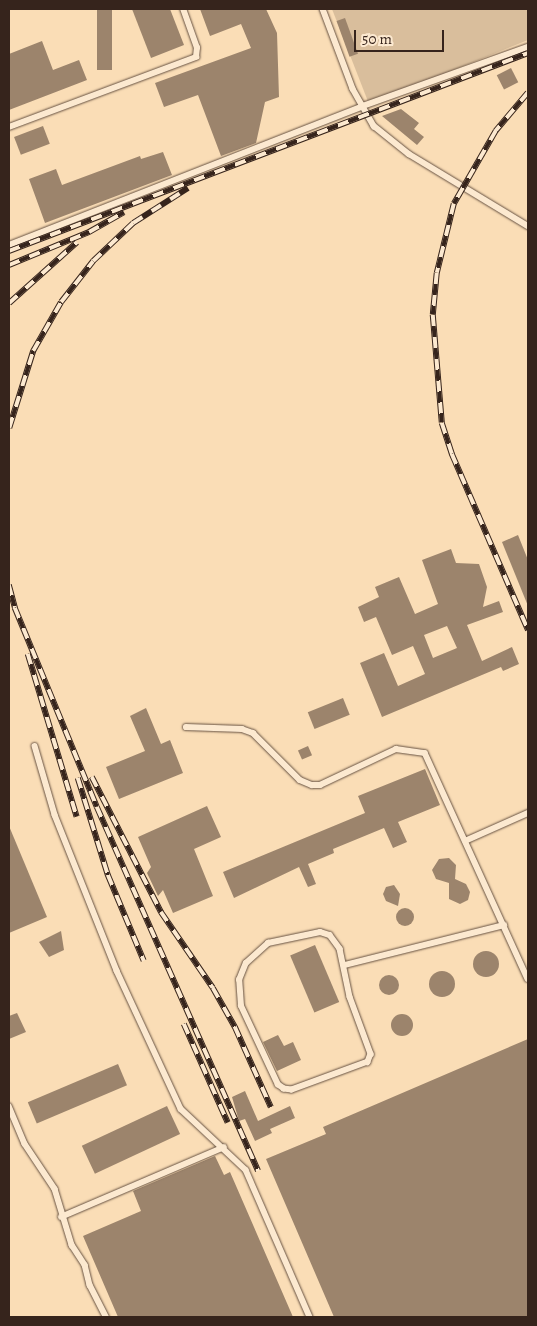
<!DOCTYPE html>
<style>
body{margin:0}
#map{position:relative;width:537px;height:1326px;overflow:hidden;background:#faddb6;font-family:Alegreya,serif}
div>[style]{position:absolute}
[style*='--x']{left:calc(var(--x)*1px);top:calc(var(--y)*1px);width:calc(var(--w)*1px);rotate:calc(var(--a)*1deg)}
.green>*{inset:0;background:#d9be9c}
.building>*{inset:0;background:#9c846c;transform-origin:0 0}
.round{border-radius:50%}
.roads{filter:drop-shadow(0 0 1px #675242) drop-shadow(0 0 1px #675242)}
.service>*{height:5.5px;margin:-2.75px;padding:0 2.75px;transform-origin:2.75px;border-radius:2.75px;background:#fce9d0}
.rail>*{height:5.5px;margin-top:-2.75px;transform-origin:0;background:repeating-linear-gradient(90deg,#fce9d0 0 11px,#36241c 0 22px);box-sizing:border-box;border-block:1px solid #36241c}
span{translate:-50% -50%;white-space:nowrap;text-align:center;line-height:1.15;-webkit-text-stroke:4px #fce9d0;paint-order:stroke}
.frame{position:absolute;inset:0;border:10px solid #36241c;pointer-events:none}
.scale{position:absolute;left:354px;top:30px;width:90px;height:22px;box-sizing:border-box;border:2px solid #36241c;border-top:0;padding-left:6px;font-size:15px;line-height:18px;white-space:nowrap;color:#36241c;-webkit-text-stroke:4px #fce9d0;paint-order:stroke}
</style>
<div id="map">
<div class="green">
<div style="clip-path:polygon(332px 9px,528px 9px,528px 40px,369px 104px)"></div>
</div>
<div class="building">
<div style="left:97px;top:9px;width:15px;height:61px"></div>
<div style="clip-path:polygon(132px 9px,170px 9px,184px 45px,151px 58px)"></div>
<div style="clip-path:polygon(200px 9px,266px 9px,277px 33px,279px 97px,265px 102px,256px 143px,221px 156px,198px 95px,164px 107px,155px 83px,251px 48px,241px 24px,210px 36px)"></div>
<div style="left:345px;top:18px;width:38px;height:9px;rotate:70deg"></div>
<div style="clip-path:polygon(42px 41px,53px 70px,79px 60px,87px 80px,9px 110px,9px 54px)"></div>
<div style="left:511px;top:68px;width:16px;height:16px;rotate:63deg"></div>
<div style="clip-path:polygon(401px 109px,419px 123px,414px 129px,424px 137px,417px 145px,382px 116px)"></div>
<div style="left:43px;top:126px;width:19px;height:31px;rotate:69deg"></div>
<div style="clip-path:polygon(163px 152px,172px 175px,45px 223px,29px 179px,56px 169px,62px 185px,140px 156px,141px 159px)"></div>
<div style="clip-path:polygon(518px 535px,528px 560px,528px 606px,502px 542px)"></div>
<div style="clip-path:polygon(evenodd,451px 549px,456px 563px,479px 564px,487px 587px,483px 607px,499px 601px,503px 612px,467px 625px,482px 661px,512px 647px,519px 664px,503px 671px,501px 667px,382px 717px,360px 663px,384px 653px,398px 686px,425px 674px,413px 646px,392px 655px,376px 617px,364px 622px,358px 607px,379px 597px,375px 587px,399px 577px,415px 614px,438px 604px,422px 560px,451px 549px,447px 626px,457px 648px,433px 658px,424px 635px,447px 626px)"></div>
<div style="left:343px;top:698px;width:18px;height:38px;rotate:68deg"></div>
<div style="clip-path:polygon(146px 708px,161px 744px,170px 740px,183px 773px,119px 799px,106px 767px,145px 751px,130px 716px)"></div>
<div style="left:308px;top:746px;width:10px;height:11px;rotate:66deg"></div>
<div style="clip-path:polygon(425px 769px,440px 805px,398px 822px,407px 842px,393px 848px,384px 828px,333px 849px,334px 853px,308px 864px,316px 884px,308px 887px,299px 867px,234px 898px,223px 872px,365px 813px,358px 796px)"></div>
<div style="clip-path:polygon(207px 806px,221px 837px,194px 849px,213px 896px,173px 913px,163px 890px,158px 896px,147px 873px,151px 867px,138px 837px)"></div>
<div style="clip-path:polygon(9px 826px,47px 917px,9px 933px)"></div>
<div style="clip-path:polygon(449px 858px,456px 865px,455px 879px,466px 884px,470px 892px,468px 900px,460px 904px,449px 899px,449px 883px,436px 879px,432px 870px,439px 859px)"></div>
<div style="clip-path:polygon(394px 885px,400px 894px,398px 906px,386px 901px,383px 894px,386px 887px)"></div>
<div class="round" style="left:396px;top:908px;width:18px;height:18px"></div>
<div style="clip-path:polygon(61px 931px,64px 950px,49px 957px,39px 942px)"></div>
<div style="left:315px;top:945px;width:62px;height:27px;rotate:67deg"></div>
<div class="round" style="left:473px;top:951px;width:26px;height:26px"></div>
<div class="round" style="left:429px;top:971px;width:26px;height:26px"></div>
<div class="round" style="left:379px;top:975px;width:20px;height:20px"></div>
<div style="clip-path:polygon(17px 1013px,26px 1032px,9px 1039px,9px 1016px)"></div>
<div class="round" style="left:391px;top:1014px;width:22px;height:22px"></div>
<div style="clip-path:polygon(278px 1035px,284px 1046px,293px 1042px,301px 1060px,277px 1071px,263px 1042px)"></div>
<div style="clip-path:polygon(528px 1039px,528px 1317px,334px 1317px,266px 1159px,326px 1134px,323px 1127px)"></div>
<div style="left:118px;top:1064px;width:23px;height:98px;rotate:67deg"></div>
<div style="clip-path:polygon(245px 1091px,258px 1121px,290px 1106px,295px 1118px,270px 1129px,272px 1133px,255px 1141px,245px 1119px,239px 1121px,232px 1097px)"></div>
<div style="left:167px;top:1106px;width:31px;height:94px;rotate:65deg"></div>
<div style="clip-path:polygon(215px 1156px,224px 1175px,230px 1172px,293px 1317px,118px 1317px,83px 1236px,141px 1211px,133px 1191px)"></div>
</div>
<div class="roads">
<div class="service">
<div style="--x:323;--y:9;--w:85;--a:69.4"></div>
<div style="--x:353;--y:89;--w:43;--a:60.4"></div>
<div style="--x:374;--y:126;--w:45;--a:38.7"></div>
<div style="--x:409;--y:154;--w:139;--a:31.2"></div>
<div style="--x:9;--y:127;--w:200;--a:-20.5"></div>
<div style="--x:196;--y:57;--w:9;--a:-84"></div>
<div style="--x:197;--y:48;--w:41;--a:-109.7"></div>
<div style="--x:9;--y:245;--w:380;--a:-21.4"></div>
<div style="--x:363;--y:106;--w:175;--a:-19.7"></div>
<div style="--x:186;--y:727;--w:56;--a:2"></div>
<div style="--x:242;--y:729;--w:12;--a:20"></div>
<div style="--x:253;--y:733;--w:66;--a:45"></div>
<div style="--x:300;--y:780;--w:13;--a:23"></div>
<div style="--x:312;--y:785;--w:8;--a:0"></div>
<div style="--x:320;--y:785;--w:84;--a:-25.3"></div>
<div style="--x:396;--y:749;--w:29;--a:8"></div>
<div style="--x:425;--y:753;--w:248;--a:65.5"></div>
<div style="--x:35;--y:746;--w:72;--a:73.8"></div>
<div style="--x:55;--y:815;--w:168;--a:68.3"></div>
<div style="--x:117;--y:971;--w:152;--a:65.1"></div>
<div style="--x:181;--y:1109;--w:89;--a:43.2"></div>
<div style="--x:246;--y:1170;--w:160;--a:66.5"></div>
<div style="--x:465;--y:841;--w:69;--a:-24"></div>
<div style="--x:320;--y:932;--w:10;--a:17"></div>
<div style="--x:330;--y:935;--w:17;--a:54"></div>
<div style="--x:340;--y:949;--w:49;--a:78.2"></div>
<div style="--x:350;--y:997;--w:61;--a:69.8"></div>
<div style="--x:371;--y:1054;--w:9;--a:111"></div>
<div style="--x:368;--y:1062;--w:81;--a:159.8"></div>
<div style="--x:292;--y:1090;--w:8;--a:-173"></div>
<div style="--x:284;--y:1089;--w:7;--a:-146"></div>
<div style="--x:278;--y:1085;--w:87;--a:-115.1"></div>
<div style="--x:241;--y:1006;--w:26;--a:-94"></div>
<div style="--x:239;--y:980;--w:18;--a:-68"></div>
<div style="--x:246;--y:963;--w:30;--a:-42"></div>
<div style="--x:268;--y:943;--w:53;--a:-11.9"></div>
<div style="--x:345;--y:965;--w:164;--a:-14.1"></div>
<div style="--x:9;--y:1106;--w:41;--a:67.2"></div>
<div style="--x:25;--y:1144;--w:54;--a:56.3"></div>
<div style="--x:55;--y:1189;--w:59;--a:73.1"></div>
<div style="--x:72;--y:1245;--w:24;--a:57"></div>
<div style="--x:85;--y:1265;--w:21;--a:76"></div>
<div style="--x:90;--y:1285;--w:36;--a:63"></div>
<div style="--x:61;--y:1217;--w:177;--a:-23.2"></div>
</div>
</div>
<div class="rail">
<div style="--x:528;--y:93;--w:50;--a:130.1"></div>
<div style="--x:496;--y:131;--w:84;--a:119.9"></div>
<div style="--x:454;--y:204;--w:71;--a:103.8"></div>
<div style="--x:437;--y:273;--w:42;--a:95.4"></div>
<div style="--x:433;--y:315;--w:108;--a:85.2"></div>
<div style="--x:442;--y:423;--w:33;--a:72"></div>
<div style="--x:452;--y:454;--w:192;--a:66.6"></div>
<div style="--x:9;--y:251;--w:555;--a:-20.88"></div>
<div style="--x:9;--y:265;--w:87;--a:-22.4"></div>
<div style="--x:89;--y:232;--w:40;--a:-29.7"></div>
<div style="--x:9;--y:303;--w:91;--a:-41.9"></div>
<div style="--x:9;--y:428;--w:81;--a:-72.7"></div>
<div style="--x:33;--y:351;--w:56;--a:-60.3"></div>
<div style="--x:61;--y:302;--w:52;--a:-52"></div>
<div style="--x:93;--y:261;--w:55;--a:-43.5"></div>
<div style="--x:133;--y:223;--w:65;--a:-32.5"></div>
<div style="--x:9;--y:585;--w:24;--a:75"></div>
<div style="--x:15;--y:608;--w:215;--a:67.6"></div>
<div style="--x:97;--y:807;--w:398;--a:66.1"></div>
<div style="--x:28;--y:654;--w:170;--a:73.3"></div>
<div style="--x:92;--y:777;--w:152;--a:62.9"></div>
<div style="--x:161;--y:912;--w:92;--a:55.6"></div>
<div style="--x:213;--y:988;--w:45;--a:60.6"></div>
<div style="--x:235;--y:1027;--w:88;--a:65.8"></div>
<div style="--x:78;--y:778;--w:102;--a:72.8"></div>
<div style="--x:108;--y:875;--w:93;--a:67.3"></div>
<div style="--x:184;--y:1024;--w:108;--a:66"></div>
</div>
<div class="frame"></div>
<div class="scale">50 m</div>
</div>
